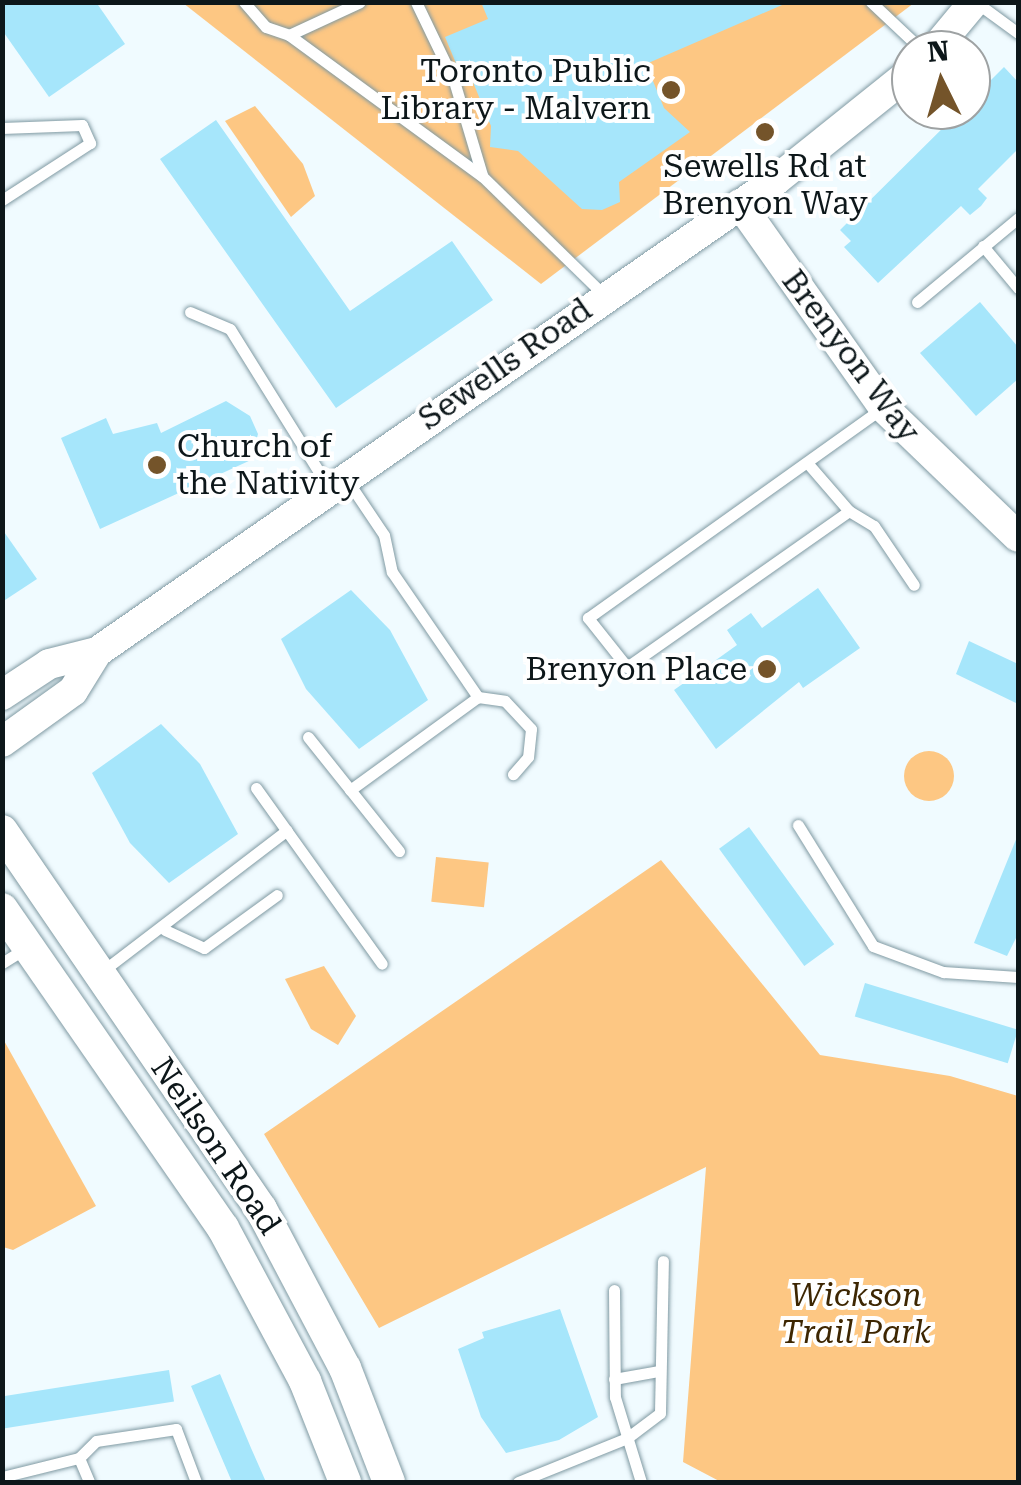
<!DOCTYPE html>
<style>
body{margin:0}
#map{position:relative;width:1021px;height:1485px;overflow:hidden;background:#f0fbff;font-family:"Roboto Serif",serif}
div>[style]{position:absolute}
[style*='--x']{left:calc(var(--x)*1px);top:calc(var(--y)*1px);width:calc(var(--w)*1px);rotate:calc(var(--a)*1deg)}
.green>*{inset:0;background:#fdc783;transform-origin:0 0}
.round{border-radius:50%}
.building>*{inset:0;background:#a6e6fb;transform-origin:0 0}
.roads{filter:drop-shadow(0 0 2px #809aa3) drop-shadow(0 0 2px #809aa3)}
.service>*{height:11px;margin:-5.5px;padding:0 5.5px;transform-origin:5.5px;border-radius:5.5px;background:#fff}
.tertiary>*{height:30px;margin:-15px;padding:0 15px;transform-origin:15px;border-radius:15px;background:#fff}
.secondary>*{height:32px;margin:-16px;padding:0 16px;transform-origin:16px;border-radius:16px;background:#fff}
.dots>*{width:28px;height:28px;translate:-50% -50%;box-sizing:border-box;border:5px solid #fff;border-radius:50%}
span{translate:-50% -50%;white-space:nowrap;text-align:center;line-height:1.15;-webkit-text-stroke:8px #fff;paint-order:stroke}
.poi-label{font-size:32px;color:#0d171a}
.right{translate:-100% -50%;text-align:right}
.left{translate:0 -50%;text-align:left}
.street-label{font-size:32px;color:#0d171a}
.park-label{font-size:32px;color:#3d2602;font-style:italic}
.frame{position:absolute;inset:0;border:5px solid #0d171a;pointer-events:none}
.north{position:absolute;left:891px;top:30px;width:100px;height:100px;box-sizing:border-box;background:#fff;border:2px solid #9ea2a3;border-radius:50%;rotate:355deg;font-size:28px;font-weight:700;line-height:40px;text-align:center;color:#0d171a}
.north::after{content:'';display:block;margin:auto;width:35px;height:45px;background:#74542a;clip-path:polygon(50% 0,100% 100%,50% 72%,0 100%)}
</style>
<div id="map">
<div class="green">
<div style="clip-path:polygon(183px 3px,914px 3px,541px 284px)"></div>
<div style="clip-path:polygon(255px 106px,303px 164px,315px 196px,291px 217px,225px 121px)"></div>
<div class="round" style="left:904px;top:751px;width:50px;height:50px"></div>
<div style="left:436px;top:857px;width:53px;height:45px;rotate:6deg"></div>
<div style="clip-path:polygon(661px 860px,820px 1055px,950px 1076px,1018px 1096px,1018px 1482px,721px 1482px,683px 1462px,706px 1167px,379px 1328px,264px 1134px)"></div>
<div style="clip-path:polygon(324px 966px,356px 1016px,338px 1045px,311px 1029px,285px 979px)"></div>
<div style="clip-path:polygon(2px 1037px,96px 1206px,13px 1250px,3px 1247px)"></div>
</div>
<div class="building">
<div style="clip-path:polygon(2px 2px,96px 2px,125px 44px,49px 97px,2px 30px)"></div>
<div style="clip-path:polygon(481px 2px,789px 2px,646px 64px,664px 108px,690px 132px,619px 182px,620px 202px,602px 210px,582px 209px,518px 151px,490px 147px,491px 126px,468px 70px,460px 73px,445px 37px,488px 19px)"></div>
<div style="clip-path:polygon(1004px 67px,1018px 82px,1018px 149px,978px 189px,987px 198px,981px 206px,970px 215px,961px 206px,878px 283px,844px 247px,851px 241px,840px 230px,961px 110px,971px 110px,971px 100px)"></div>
<div style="clip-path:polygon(216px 120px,350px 311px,452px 241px,493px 300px,336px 408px,160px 159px)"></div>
<div style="clip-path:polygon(980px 302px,1018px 347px,1018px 379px,976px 416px,920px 353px)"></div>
<div style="clip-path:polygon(226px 401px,250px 416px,258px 434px,251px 460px,100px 529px,61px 438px,106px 418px,113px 434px,157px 423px,161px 433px)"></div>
<div style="clip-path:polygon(2px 529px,37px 579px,2px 602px)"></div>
<div style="clip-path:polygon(818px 588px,860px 648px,803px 688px,799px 682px,716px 749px,674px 690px,737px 645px,727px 630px,751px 613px,762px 628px)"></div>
<div style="clip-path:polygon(351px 590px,390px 630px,428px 700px,359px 749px,306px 689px,281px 639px)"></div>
<div style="clip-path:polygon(969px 641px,1018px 664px,1018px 704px,956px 674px)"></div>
<div style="clip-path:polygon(161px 724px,200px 764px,238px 834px,169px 883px,130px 843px,92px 773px)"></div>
<div style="left:749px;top:827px;width:145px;height:37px;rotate:54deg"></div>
<div style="clip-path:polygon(1017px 837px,1018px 934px,1007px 956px,974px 943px)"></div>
<div style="left:865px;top:983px;width:160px;height:35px;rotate:17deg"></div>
<div style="clip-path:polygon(560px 1309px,598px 1417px,559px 1440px,506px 1453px,481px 1417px,458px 1349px,484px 1338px,482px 1332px)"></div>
<div style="left:169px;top:1370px;width:32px;height:171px;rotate:81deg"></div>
<div style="clip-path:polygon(220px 1374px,251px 1448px,266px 1482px,232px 1482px,214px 1440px,191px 1386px)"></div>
</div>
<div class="roads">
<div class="service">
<div style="--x:244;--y:2;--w:33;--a:49"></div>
<div style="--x:266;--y:27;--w:24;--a:19"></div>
<div style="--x:289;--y:35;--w:240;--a:36.2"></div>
<div style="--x:483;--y:177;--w:169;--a:44.3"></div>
<div style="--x:416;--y:2;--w:88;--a:64.3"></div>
<div style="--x:454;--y:81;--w:98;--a:73.4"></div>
<div style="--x:871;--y:2;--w:70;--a:43.3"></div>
<div style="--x:977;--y:3;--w:51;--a:36.2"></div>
<div style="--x:289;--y:35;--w:78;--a:-24.9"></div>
<div style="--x:2;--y:128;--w:80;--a:-2.1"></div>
<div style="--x:82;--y:125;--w:20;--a:66"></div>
<div style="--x:90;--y:143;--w:105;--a:147.1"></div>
<div style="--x:983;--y:246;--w:55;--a:50.2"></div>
<div style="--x:917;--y:302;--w:131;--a:-39.7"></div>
<div style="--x:190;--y:312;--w:43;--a:23"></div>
<div style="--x:230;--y:329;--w:187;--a:58.1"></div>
<div style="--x:810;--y:466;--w:60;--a:49.1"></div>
<div style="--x:849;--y:511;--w:29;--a:31"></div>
<div style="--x:874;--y:526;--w:71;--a:55.9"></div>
<div style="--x:347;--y:480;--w:66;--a:56.1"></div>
<div style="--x:384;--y:535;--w:38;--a:78"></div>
<div style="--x:392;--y:572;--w:152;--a:55.5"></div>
<div style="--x:849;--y:511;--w:271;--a:144.9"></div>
<div style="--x:627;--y:667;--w:63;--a:-128.5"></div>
<div style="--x:588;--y:618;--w:359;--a:-35.5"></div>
<div style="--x:308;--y:737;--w:146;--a:51.4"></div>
<div style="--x:256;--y:788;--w:216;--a:54.4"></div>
<div style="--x:350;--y:790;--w:158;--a:-36"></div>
<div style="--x:478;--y:697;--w:27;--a:8"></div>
<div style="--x:505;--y:701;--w:38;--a:47"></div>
<div style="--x:531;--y:729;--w:28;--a:96"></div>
<div style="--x:528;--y:757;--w:23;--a:131"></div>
<div style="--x:798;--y:825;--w:142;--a:58.2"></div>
<div style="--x:873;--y:946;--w:75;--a:20.4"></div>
<div style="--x:943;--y:972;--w:75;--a:3.8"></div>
<div style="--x:165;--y:930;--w:43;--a:24.8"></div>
<div style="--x:204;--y:948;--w:90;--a:-36"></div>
<div style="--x:2;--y:963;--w:26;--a:-32"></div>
<div style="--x:100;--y:973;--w:235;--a:-37.4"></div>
<div style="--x:614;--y:1290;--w:107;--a:89.5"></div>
<div style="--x:615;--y:1397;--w:89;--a:73"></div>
<div style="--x:614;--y:1379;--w:46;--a:-10.1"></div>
<div style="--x:79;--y:1458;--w:26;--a:67"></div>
<div style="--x:2;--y:1477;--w:79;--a:-13.9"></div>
<div style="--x:79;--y:1458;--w:24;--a:-45"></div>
<div style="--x:96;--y:1441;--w:81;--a:-8.5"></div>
<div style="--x:176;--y:1429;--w:57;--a:69.3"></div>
<div style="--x:518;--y:1482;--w:118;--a:-22"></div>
<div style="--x:627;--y:1438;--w:41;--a:-37.1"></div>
<div style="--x:660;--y:1413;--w:152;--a:-88.9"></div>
</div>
<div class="tertiary">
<div style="--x:934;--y:50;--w:62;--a:-50.2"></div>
<div style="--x:740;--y:204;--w:248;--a:54.8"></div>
<div style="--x:883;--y:407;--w:187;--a:43.9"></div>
<div style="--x:2;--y:695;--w:56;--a:-33.4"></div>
<div style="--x:49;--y:664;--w:49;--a:-14"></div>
<div style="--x:97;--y:652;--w:827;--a:-34.8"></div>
<div style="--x:776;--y:180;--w:173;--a:-38.7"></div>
<div style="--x:2;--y:742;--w:87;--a:-35.7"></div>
<div style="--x:73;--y:691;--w:46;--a:-58.4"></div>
</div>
<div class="secondary">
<div style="--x:2;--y:831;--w:458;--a:55.6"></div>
<div style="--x:261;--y:1209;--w:180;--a:62.2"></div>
<div style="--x:345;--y:1368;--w:122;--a:68.9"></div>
<div style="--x:2;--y:909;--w:388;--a:55.3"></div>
<div style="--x:223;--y:1228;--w:174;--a:61.8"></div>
<div style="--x:305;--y:1381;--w:109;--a:68.4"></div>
</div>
</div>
<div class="dots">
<div style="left:671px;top:90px;background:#74542a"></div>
<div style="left:765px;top:132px;background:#74542a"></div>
<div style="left:157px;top:465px;background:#74542a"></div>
<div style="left:767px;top:669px;background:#74542a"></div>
</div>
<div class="poi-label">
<span class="right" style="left:651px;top:90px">Toronto Public<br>Library - Malvern</span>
<span style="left:765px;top:185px">Sewells Rd at<br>Brenyon Way</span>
<span class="left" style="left:177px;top:465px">Church of<br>the Nativity</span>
<span class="right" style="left:747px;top:669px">Brenyon Place</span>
</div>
<div class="street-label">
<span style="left:851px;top:356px;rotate:53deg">Brenyon Way</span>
<span style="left:505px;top:364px;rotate:-35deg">Sewells Road</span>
<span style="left:216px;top:1146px;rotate:56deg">Neilson Road</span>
</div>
<div class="park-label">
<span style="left:856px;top:1314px">Wickson<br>Trail Park</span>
</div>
<div class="frame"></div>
<div class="north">N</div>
</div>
